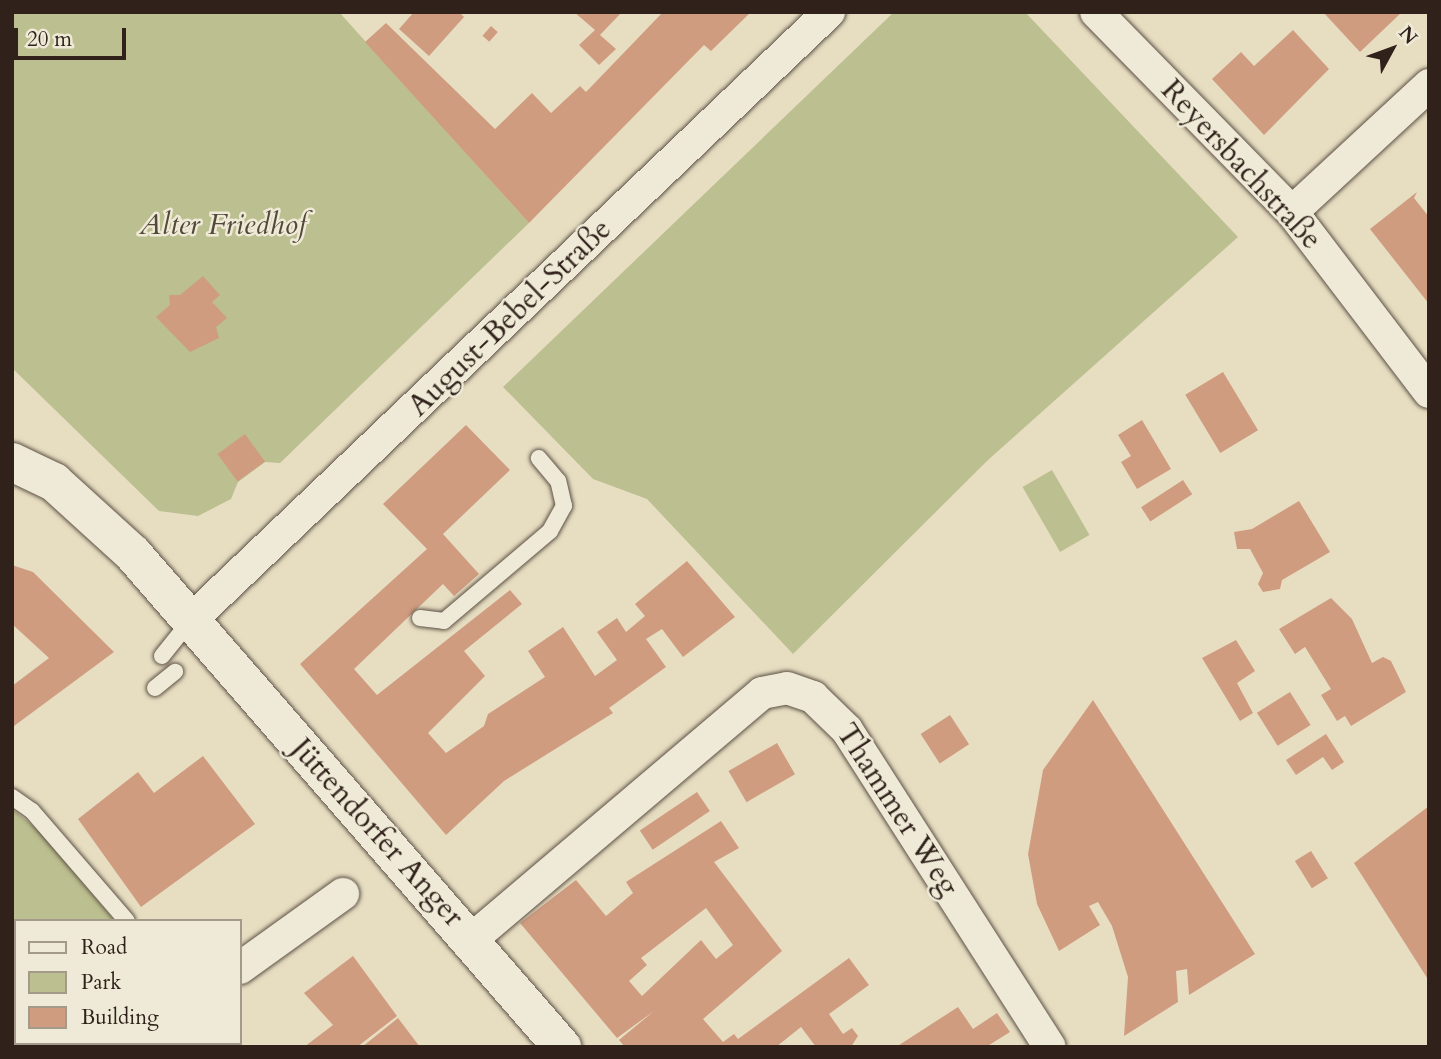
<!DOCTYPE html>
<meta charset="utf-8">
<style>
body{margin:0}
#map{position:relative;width:1441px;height:1059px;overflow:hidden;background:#e7dec2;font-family:Cardo,serif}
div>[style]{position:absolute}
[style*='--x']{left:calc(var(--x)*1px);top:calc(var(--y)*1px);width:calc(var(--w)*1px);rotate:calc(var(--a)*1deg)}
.green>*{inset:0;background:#bcbf8f;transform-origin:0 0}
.building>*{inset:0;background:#d09c80;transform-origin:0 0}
.roads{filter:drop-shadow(0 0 2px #5e5145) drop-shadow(0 0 2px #5e5145)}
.lane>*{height:16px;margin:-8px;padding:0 8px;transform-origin:8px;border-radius:8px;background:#efead7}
.street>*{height:32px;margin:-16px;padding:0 16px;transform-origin:16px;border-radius:16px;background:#efead7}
.secondary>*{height:38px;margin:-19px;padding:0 19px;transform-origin:19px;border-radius:19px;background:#efead7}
span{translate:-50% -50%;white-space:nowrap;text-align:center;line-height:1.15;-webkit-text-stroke:5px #efead7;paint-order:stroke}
.street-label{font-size:30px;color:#30221b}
.park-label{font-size:30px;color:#534938;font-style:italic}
.frame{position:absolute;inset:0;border:14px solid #30221b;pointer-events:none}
.legend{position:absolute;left:14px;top:919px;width:228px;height:126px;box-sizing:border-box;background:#efead7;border:2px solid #a39a8c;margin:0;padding:9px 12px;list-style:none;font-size:21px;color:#30221b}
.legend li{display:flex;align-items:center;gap:14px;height:35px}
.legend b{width:35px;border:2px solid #a39a8c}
.north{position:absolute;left:1357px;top:14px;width:70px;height:70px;-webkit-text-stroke:5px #efead7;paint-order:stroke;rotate:49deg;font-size:19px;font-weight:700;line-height:28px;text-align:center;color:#30221b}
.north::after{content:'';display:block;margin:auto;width:24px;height:32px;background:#30221b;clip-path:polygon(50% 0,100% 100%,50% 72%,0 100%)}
.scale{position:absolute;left:14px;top:28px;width:112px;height:32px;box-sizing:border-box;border:4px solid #30221b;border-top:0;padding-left:9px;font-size:21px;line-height:24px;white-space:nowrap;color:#30221b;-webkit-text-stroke:5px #efead7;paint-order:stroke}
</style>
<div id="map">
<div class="green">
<div style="clip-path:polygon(12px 12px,339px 12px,529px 223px,280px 463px,265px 462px,238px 482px,231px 499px,198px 516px,159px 511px,12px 368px)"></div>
<div style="clip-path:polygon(894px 12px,1025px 12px,1238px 237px,988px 460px,793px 654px,647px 499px,593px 479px,503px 387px)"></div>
<div style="left:1052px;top:470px;width:75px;height:34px;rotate:60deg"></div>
<div style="clip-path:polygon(12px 809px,37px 829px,115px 921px,16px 921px,16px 1043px,119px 1043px,115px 1047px,12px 1047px)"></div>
</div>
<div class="building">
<div style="clip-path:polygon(414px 12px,459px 12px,464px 17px,429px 56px,399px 29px)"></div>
<div style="clip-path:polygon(574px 12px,622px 12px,600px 35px,616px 49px,599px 65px,579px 45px,595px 30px)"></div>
<div style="clip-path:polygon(663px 12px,751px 12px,711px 51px,704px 45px,529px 223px,365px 42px,386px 23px,495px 129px,532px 93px,551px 113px,580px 86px,586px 92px)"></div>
<div style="clip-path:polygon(1323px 12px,1402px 12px,1360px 52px)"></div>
<div style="left:491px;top:26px;width:9px;height:13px;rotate:41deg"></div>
<div style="clip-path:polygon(1293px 30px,1329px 69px,1264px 135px,1212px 79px,1241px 52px,1254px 66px)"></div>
<div style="clip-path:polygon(1417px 192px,1414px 198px,1429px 217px,1429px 304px,1370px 229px)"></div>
<div style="clip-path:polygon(203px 276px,220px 295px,212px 302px,227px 318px,216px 327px,219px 338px,190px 352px,156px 317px,170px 305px,169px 295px,180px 295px)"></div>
<div style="left:1223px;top:372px;width:68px;height:44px;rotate:59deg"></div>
<div style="clip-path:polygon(1142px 420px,1171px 469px,1137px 489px,1121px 462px,1131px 456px,1118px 435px)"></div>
<div style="clip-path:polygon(466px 425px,510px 470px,443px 534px,479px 574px,454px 596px,443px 584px,354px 669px,377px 695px,510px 590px,522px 604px,464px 651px,485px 676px,428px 733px,446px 753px,484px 726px,488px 714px,545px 677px,528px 651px,563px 627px,595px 676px,617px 660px,597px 632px,617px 618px,626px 632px,645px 616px,635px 604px,687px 561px,735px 617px,683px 657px,662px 629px,646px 639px,666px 667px,609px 708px,613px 713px,504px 781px,446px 835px,300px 664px,427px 549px,383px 504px)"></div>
<div style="left:245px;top:434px;width:34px;height:34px;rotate:54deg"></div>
<div style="left:1183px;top:480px;width:17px;height:50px;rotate:57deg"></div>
<div style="clip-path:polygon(1299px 501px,1330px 552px,1282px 580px,1280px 589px,1263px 592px,1258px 584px,1263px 573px,1250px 549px,1237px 549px,1234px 532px,1252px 529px)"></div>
<div style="clip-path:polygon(12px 565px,33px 572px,114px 652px,14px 726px,12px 686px,49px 658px,12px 624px)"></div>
<div style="clip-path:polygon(1331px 598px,1352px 619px,1372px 663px,1383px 657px,1391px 661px,1406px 692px,1351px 726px,1345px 716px,1337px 721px,1321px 695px,1331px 689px,1305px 647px,1295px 654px,1279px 629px)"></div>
<div style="clip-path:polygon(1236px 640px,1255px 671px,1237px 683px,1253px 713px,1240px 721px,1202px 658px)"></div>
<div style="left:1290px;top:692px;width:39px;height:39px;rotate:58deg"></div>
<div style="clip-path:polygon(1093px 700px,1255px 954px,1189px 995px,1187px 969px,1176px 971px,1178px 1002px,1124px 1036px,1128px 977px,1112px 926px,1098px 902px,1089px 906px,1100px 925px,1059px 951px,1037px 904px,1028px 854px,1043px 770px)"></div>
<div style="left:950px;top:715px;width:35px;height:35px;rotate:57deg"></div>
<div style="clip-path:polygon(1326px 734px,1344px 762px,1332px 770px,1323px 757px,1296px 775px,1286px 760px)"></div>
<div style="left:777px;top:743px;width:36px;height:56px;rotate:60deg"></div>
<div style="clip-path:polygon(203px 756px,255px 824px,141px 907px,78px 819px,138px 772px,154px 793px)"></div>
<div style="left:697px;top:792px;width:23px;height:69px;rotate:56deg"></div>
<div style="clip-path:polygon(1429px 806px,1429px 981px,1354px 863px)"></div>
<div style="clip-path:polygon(evenodd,721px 821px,739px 848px,714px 862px,782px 951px,703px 1019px,723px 1042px,734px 1034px,738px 1039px,849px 958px,869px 985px,829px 1014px,843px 1034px,852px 1028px,858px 1036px,851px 1047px,816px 1047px,801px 1027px,776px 1047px,625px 1047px,619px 1040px,654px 1011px,617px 1038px,520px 923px,576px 880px,606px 916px,633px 893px,626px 882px,721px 821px,706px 908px,733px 945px,716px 959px,701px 940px,642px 996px,629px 981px,647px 965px,641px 958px,706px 908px)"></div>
<div style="left:1311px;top:851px;width:32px;height:19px;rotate:58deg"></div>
<div style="clip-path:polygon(353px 956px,397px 1016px,357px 1047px,304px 1047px,333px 1025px,304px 993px)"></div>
<div style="clip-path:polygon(958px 1007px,973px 1029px,997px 1013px,1010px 1032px,986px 1047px,896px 1047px)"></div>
<div style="clip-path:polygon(398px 1018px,420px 1047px,362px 1047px)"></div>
</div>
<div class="roads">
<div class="lane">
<div style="--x:420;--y:618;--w:24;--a:7"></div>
<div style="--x:444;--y:621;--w:139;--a:-40.3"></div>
<div style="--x:550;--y:531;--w:29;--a:-61"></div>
<div style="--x:564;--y:506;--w:26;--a:-103"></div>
<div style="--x:558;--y:481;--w:30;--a:-130"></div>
<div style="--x:162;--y:656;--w:45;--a:-51.3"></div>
<div style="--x:155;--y:688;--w:26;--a:-39"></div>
<div style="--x:12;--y:797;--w:24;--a:35"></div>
<div style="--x:32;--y:811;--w:145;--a:49.2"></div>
</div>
<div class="street">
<div style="--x:1096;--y:12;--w:280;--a:45.6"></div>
<div style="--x:1292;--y:212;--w:226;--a:52.7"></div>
<div style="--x:1292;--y:212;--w:187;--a:-42.8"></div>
<div style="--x:190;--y:621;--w:883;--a:-43.62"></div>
<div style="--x:472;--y:939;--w:380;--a:-40.3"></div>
<div style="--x:762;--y:693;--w:25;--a:-11"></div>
<div style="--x:787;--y:688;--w:28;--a:19"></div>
<div style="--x:813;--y:697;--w:47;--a:44.1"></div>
<div style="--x:847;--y:730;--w:376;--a:57.4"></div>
<div style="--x:240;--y:968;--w:127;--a:-35.7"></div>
<div style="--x:134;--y:1047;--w:6;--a:-45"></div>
</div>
<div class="secondary">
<div style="--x:12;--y:462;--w:47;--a:25.5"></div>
<div style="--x:54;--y:482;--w:107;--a:42.3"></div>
<div style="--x:133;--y:554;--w:654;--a:48.97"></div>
</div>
</div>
<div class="street-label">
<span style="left:1241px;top:165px;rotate:47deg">Reyersbachstraße</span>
<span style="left:510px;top:318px;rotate:-44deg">August-Bebel-Straße</span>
<span style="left:897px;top:810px;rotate:57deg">Thammer Weg</span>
<span style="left:377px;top:833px;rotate:48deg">Jüttendorfer Anger</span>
</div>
<div class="park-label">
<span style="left:223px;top:225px">Alter Friedhof</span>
</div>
<div class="frame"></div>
<ul class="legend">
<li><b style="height:9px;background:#efead7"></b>Road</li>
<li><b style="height:19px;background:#bcbf8f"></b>Park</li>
<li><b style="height:19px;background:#d09c80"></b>Building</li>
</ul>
<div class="north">N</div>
<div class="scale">20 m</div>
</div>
